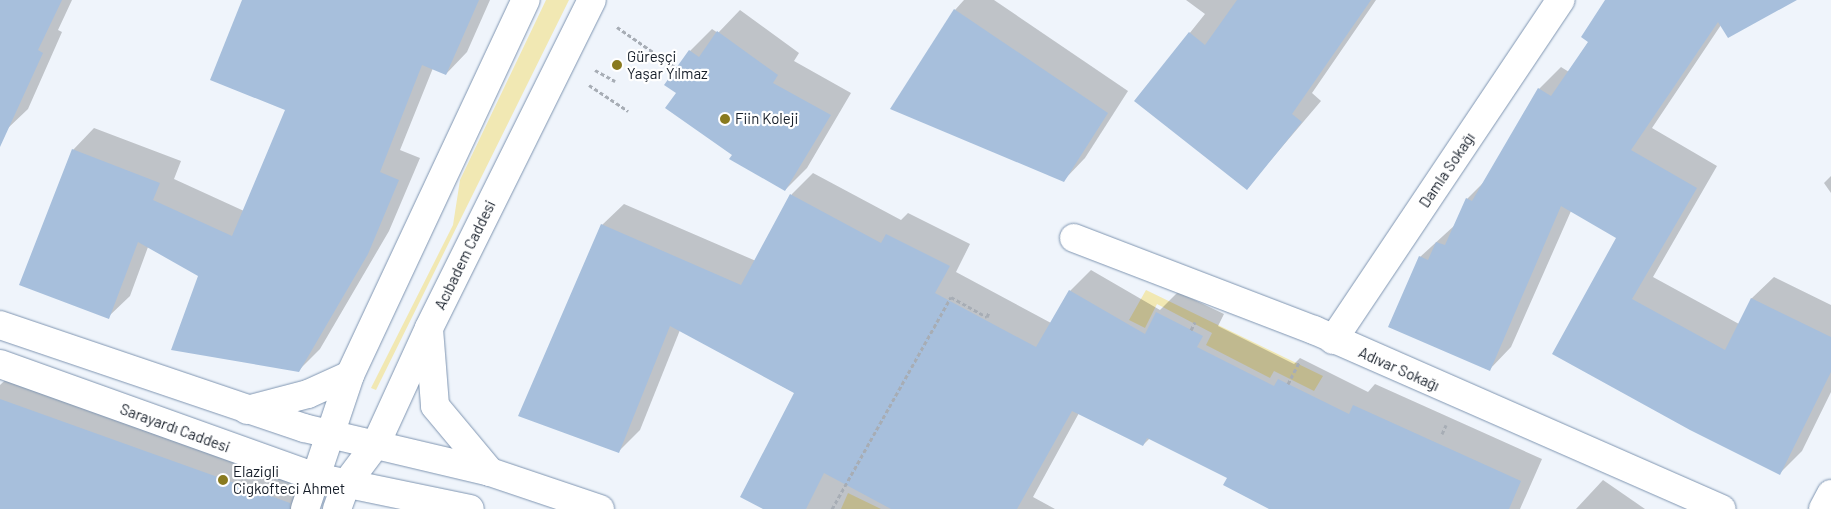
<!DOCTYPE html>
<meta charset="utf-8">
<style>
body{margin:0}
#map{position:relative;width:1831px;height:509px;overflow:hidden;background:#eff4fb;font-family:Barlow,sans-serif}
div>[style]{position:absolute}
[style*='--x']{left:calc(var(--x)*1px);top:calc(var(--y)*1px);width:calc(var(--w)*1px);rotate:calc(var(--a)*1deg)}
.green>*{inset:0;background:#f1e8b3}
.shadow>*{inset:0;background:#0003}
.building>*{inset:0;background:#a7bfdc}
.path>*{height:3px;margin-top:-1.5px;transform-origin:0;background:repeating-linear-gradient(90deg,#a7adb5 0 4px,transparent 0 6.5px)}
.roads{filter:drop-shadow(0 0 1px #7f95b1) drop-shadow(0 0 1px #7f95b1)}
.street>*{height:28px;margin:-14px;padding:0 14px;transform-origin:14px;border-radius:14px;background:#fff}
.primary>*{height:28px;margin:-14px;padding:0 14px;transform-origin:14px;border-radius:14px;background:#fff}
.dots>*{width:14px;height:14px;translate:-50% -50%;box-sizing:border-box;border:2px solid #fff;border-radius:50%}
span{translate:-50% -50%;white-space:nowrap;text-align:center;line-height:1.15;-webkit-text-stroke:4.5px #fff;paint-order:stroke}
.poi-label{font-size:15px;color:#161e29}
.left{translate:0 -50%;text-align:left}
.street-label{font-size:15px;color:#161e29}
</style>
<div id="map">
<div class="green">
<div style="clip-path:polygon(546px 0,569px 0,376px 390px,371px 388px,453px 225px,460px 180px)"></div>
<div style="clip-path:polygon(1146px 290px,1323px 376px,1314px 391px,1274px 371px,1270px 378px,1206px 345px,1212px 333px,1157px 304px,1145px 328px,1129px 320px)"></div>
<div style="clip-path:polygon(848px 493px,881px 509px,841px 509px)"></div>
</div>
<div class="shadow">
<div style="clip-path:polygon(0 0,72px 0,58px 30px,62px 32px,28px 109px,7px 129px,0 126px)"></div>
<div style="clip-path:polygon(247px 0,490px 0,467px 52px,446px 74px,433px 68px,400px 150px,420px 158px,389px 231px,320px 349px,298px 371px,199px 275px,148px 247px,130px 296px,108px 317px,73px 150px,94px 128px,181px 161px,174px 179px,244px 211px,287px 109px)"></div>
<div style="clip-path:polygon(964px 0,994px 0,1128px 91px,1085px 158px,1064px 180px,955px 10px)"></div>
<div style="clip-path:polygon(1186px 0,1376px 0,1312px 93px,1321px 101px,1247px 188px,1136px 100px,1205px 14px)"></div>
<div style="clip-path:polygon(1607px 0,1782px 0,1721px 25px,1652px 128px,1717px 166px,1653px 277px,1739px 324px,1752px 298px,1774px 277px,1831px 305px,1831px 392px,1802px 451px,1780px 473px,1554px 353px,1618px 238px,1571px 211px,1511px 347px,1490px 369px,1420px 257px,1455px 225px,1467px 199px,1486px 180px,1539px 89px,1561px 67px,1569px 72px,1589px 41px)"></div>
<div style="clip-path:polygon(740px 10px,799px 53px,794px 61px,851px 93px,807px 168px,785px 190px,678px 93px,690px 51px,712px 29px,718px 33px)"></div>
<div style="clip-path:polygon(813px 173px,901px 220px,908px 213px,970px 244px,956px 272px,1051px 323px,1070px 291px,1091px 270px,1160px 310px,1178px 292px,1224px 314px,1218px 326px,1294px 364px,1300px 358px,1368px 392px,1375px 384px,1542px 459px,1520px 509px,1271px 509px,1229px 477px,1150px 438px,1143px 445px,1079px 413px,1033px 497px,1055px 509px,766px 509px,795px 393px,680px 330px,640px 430px,619px 451px,602px 225px,624px 204px,756px 261px,792px 194px)"></div>
<div style="clip-path:polygon(1831px 176px,1831px 193px,1824px 183px)"></div>
<div style="clip-path:polygon(12px 374px,303px 479px,293px 509px,0 509px,0 385px)"></div>
<div style="clip-path:polygon(1603px 480px,1645px 509px,1576px 509px)"></div>
</div>
<div class="building">
<div style="clip-path:polygon(0 0,62px 0,38px 50px,43px 53px,0 147px)"></div>
<div style="clip-path:polygon(242px 0,479px 0,446px 75px,422px 65px,380px 172px,399px 180px,368px 254px,299px 372px,171px 350px,198px 276px,138px 242px,109px 319px,19px 285px,72px 149px,160px 183px,153px 200px,232px 236px,285px 110px,210px 80px)"></div>
<div style="clip-path:polygon(1237px 0,1371px 0,1292px 114px,1302px 122px,1247px 190px,1134px 101px,1189px 32px,1205px 45px)"></div>
<div style="clip-path:polygon(1605px 0,1797px 0,1728px 38px,1718px 22px,1631px 150px,1697px 188px,1632px 299px,1725px 350px,1751px 298px,1831px 337px,1831px 372px,1780px 475px,1690px 430px,1552px 354px,1616px 238px,1561px 206px,1490px 371px,1388px 327px,1419px 256px,1428px 260px,1436px 242px,1445px 245px,1466px 198px,1472px 201px,1538px 88px,1551px 96px,1588px 42px,1581px 37px)"></div>
<div style="clip-path:polygon(954px 9px,1108px 113px,1064px 182px,890px 109px)"></div>
<div style="clip-path:polygon(717px 31px,778px 75px,773px 83px,831px 115px,785px 191px,729px 159px,732px 155px,665px 108px,676px 93px,664px 85px,689px 50px,699px 57px)"></div>
<div style="clip-path:polygon(790px 194px,881px 243px,886px 234px,950px 266px,935px 293px,1036px 347px,1069px 290px,1145px 334px,1156px 312px,1203px 336px,1197px 347px,1274px 386px,1278px 379px,1349px 414px,1353px 405px,1521px 481px,1509px 509px,1269px 509px,1223px 485px,1227px 478px,1147px 438px,1143px 446px,1072px 411px,1017px 509px,891px 509px,824px 473px,806px 509px,763px 509px,740px 497px,794px 393px,670px 326px,619px 453px,518px 416px,601px 224px,741px 285px)"></div>
<div style="clip-path:polygon(0 399px,290px 503px,290px 509px,0 509px)"></div>
</div>
<div class="path">
<div style="--x:617;--y:27;--w:72;--a:34.8"></div>
<div style="--x:595;--y:70;--w:23;--a:29"></div>
<div style="--x:589;--y:85;--w:47;--a:33.7"></div>
<div style="--x:1191;--y:330;--w:9;--a:-63"></div>
<div style="--x:1288;--y:384;--w:25;--a:-63"></div>
<div style="--x:1442;--y:434;--w:10;--a:-66"></div>
<div style="--x:832;--y:509;--w:243;--a:-60.7"></div>
<div style="--x:951;--y:297;--w:41;--a:29.1"></div>
<div style="--x:987;--y:317;--w:5;--a:-68"></div>
</div>
<div class="roads">
<div class="street">
<div style="--x:1074;--y:238;--w:257;--a:21"></div>
<div style="--x:1314;--y:330;--w:445;--a:23.7"></div>
<div style="--x:1333;--y:340;--w:409;--a:-56.2"></div>
<div style="--x:1823;--y:509;--w:17;--a:-62"></div>
</div>
<div class="primary">
<div style="--x:0;--y:325;--w:321;--a:18.7"></div>
<div style="--x:304;--y:428;--w:191;--a:13.3"></div>
<div style="--x:490;--y:472;--w:116;--a:18.6"></div>
<div style="--x:429;--y:329;--w:77;--a:85.5"></div>
<div style="--x:435;--y:406;--w:86;--a:50.2"></div>
<div style="--x:0;--y:364;--w:335;--a:19.7"></div>
<div style="--x:315;--y:477;--w:158;--a:11.7"></div>
<div style="--x:247;--y:410;--w:63;--a:-14.7"></div>
<div style="--x:308;--y:394;--w:46;--a:-24.3"></div>
<div style="--x:305;--y:509;--w:141;--a:-71.4"></div>
<div style="--x:350;--y:375;--w:414;--a:-64.9"></div>
<div style="--x:337;--y:509;--w:27;--a:-70"></div>
<div style="--x:346;--y:484;--w:50;--a:-53.1"></div>
<div style="--x:376;--y:444;--w:128;--a:-65.4"></div>
<div style="--x:429;--y:328;--w:366;--a:-63.6"></div>
</div>
</div>
<div class="dots">
<div style="left:617px;top:65px;background:#897a1f"></div>
<div style="left:725px;top:119px;background:#897a1f"></div>
<div style="left:223px;top:480px;background:#897a1f"></div>
</div>
<div class="poi-label">
<span class="left" style="left:627px;top:65px">Güreşçi<br>Yaşar Yılmaz</span>
<span class="left" style="left:735px;top:119px">Fiin Koleji</span>
<span class="left" style="left:233px;top:480px">Elazigli<br>Cigkofteci Ahmet</span>
</div>
<div class="street-label">
<span style="left:1447px;top:170px;rotate:-56deg">Damla Sokağı</span>
<span style="left:465px;top:255px;rotate:-64deg">Acıbadem Caddesi</span>
<span style="left:1399px;top:369px;rotate:24deg">Adıvar Sokağı</span>
<span style="left:175px;top:428px;rotate:20deg">Sarayardı Caddesi</span>
</div>
</div>
